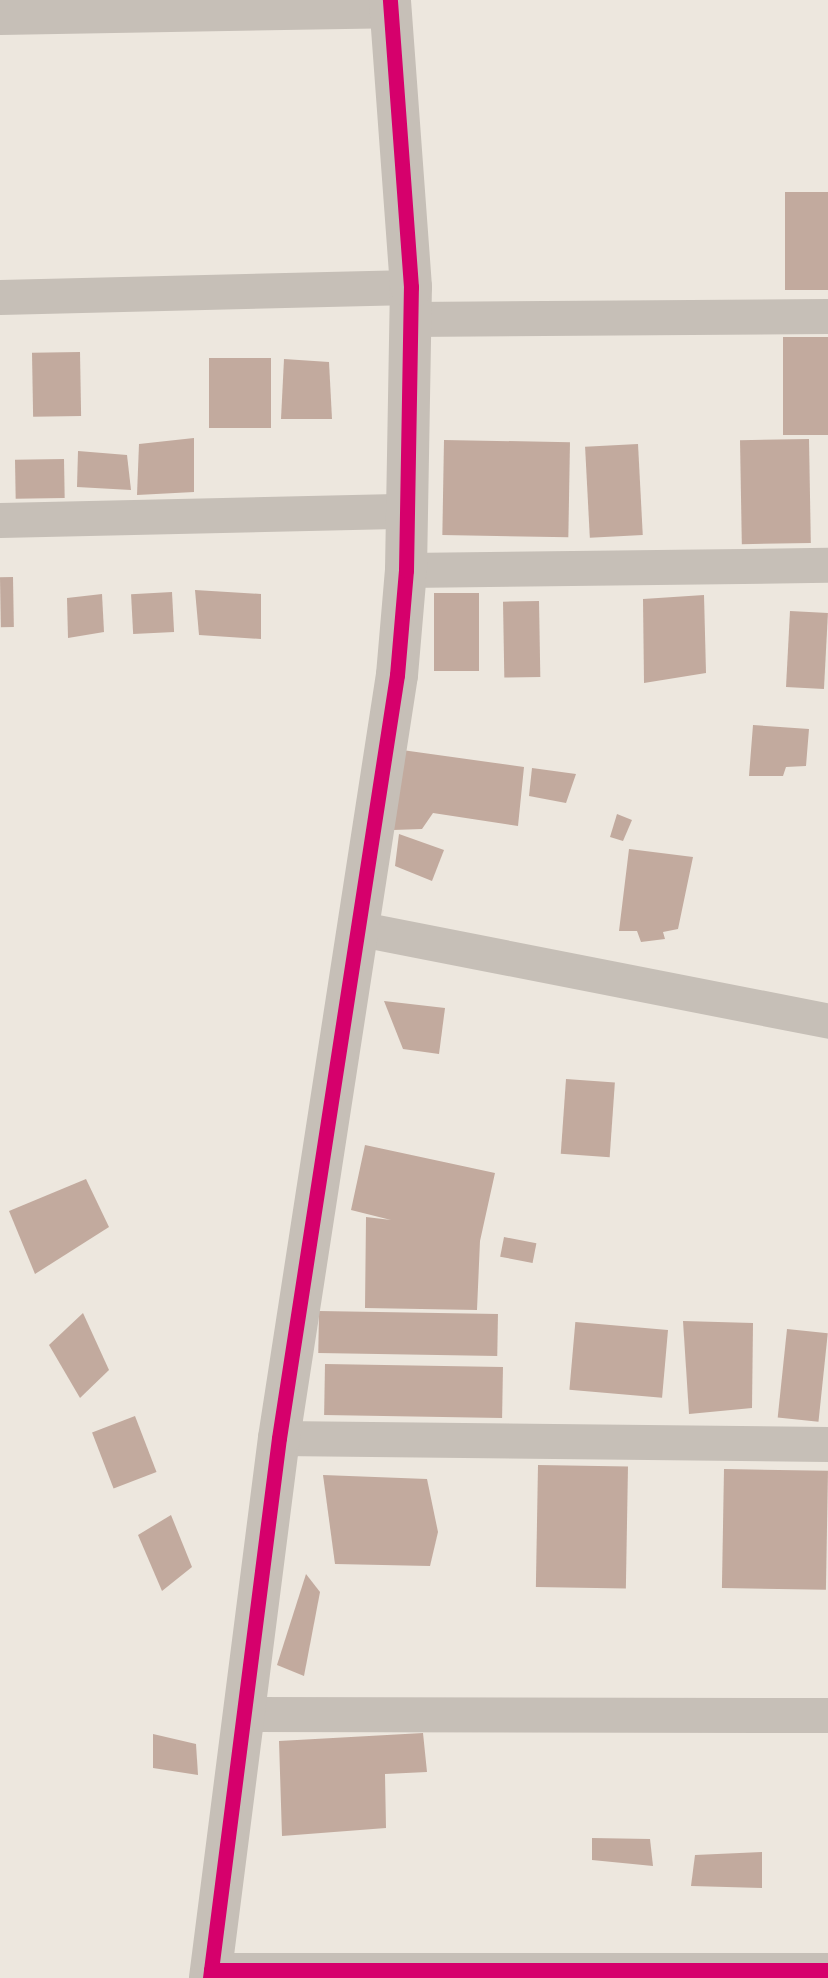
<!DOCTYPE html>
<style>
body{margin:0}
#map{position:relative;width:828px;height:1978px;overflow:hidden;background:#ede7de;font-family:Ubuntu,sans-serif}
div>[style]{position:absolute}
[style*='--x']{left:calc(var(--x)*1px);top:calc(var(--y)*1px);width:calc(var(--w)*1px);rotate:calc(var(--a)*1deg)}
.building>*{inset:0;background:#c2aa9e;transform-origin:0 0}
.minor>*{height:35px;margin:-17.5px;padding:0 17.5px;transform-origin:17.5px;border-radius:17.5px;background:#c6bfb7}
.tertiary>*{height:42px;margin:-21px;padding:0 21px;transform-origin:21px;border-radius:21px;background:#c6bfb7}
.cycleway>*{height:15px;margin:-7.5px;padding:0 7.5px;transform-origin:7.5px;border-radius:7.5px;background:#d6006c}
span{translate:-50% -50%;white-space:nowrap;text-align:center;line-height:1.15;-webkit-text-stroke:9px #faf1e5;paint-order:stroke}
</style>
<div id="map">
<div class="building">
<div style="left:785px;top:192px;width:43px;height:98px"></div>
<div style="left:783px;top:337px;width:45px;height:98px"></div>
<div style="left:80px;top:352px;width:64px;height:48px;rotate:89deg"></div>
<div style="left:271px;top:358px;width:70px;height:62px;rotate:90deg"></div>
<div style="clip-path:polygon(284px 359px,329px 362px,332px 419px,281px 419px)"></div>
<div style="clip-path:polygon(194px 438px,194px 492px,137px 495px,139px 444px)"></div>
<div style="left:809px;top:439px;width:104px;height:69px;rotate:89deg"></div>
<div style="left:444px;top:440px;width:126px;height:95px;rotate:1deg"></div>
<div style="left:638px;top:444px;width:91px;height:53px;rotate:87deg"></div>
<div style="clip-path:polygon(78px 451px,127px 455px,131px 490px,77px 487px)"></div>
<div style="left:64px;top:459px;width:39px;height:49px;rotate:89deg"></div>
<div style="left:13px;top:577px;width:50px;height:13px;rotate:89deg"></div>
<div style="clip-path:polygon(195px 590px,261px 594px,261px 639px,199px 635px)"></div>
<div style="left:172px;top:592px;width:40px;height:41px;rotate:87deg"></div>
<div style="left:434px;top:593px;width:45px;height:78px"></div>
<div style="clip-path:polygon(102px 594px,104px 632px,68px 638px,67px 598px)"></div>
<div style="clip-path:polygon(704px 595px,706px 673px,644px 683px,643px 599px)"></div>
<div style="left:539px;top:601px;width:76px;height:36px;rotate:89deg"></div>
<div style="left:790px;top:611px;width:38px;height:76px;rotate:3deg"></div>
<div style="clip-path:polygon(753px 725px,809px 729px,806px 766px,786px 767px,783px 776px,749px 776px)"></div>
<div style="clip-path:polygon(402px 750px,524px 767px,518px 826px,433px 813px,422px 829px,393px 830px)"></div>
<div style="clip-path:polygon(532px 768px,576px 774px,566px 803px,529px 796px)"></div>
<div style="clip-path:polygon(617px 814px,632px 820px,623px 841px,610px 837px)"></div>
<div style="clip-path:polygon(399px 834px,444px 850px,432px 881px,395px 866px)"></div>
<div style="clip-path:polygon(629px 849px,693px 857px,678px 929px,663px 932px,665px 939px,641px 942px,637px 931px,619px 931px)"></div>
<div style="clip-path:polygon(384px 1001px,445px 1008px,439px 1054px,403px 1049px)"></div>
<div style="left:566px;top:1079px;width:49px;height:75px;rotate:4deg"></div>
<div style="clip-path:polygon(365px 1145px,495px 1173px,480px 1241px,477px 1310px,365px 1308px,366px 1217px,391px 1220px,351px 1210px)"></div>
<div style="clip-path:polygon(86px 1179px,109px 1227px,35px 1274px,9px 1211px)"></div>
<div style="left:504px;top:1237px;width:33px;height:20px;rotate:11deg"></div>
<div style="left:319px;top:1311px;width:179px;height:42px;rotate:1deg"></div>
<div style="clip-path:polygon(83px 1313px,109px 1370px,80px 1398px,49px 1345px)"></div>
<div style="clip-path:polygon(683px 1321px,753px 1323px,752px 1408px,689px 1414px)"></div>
<div style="left:787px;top:1329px;width:41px;height:89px;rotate:6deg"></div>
<div style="left:668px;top:1330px;width:68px;height:93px;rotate:95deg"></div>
<div style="left:325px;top:1364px;width:178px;height:51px;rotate:1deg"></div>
<div style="left:135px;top:1416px;width:60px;height:46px;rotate:69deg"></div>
<div style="left:538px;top:1465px;width:90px;height:122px;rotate:1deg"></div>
<div style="left:724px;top:1469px;width:104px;height:119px;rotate:1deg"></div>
<div style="clip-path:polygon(323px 1475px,427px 1479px,438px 1532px,430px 1566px,335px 1564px)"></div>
<div style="clip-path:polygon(171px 1515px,192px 1567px,162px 1591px,138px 1535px)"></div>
<div style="clip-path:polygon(306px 1574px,320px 1592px,304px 1676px,277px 1665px)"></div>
<div style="clip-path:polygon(423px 1733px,427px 1772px,385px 1774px,386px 1828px,282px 1836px,279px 1741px)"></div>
<div style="clip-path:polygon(153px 1734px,196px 1744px,198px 1775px,153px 1768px)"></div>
<div style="clip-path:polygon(592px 1838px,650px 1839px,653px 1866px,592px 1860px)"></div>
<div style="clip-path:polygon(762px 1852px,762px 1888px,691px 1886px,695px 1855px)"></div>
</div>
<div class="minor">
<div style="--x:0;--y:17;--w:390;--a:-1"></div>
<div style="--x:0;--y:297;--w:411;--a:-1.4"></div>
<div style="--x:410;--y:319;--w:418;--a:-0.4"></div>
<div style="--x:0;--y:520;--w:407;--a:-1.3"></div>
<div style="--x:406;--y:570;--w:422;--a:-0.7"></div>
<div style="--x:361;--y:929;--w:476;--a:11.1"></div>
<div style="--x:279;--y:1438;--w:549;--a:0.63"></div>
<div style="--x:242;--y:1714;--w:586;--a:0.1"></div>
<div style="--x:211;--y:1970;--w:617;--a:0"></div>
</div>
<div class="tertiary">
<div style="--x:210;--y:1978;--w:544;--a:-82.72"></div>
<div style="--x:279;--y:1438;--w:772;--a:-81.21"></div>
<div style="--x:397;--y:675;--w:105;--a:-85.1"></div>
<div style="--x:406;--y:570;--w:283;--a:-89"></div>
<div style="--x:411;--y:287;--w:288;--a:-94.2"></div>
</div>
<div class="cycleway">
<div style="--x:211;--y:1970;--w:617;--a:0"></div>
<div style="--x:210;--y:1978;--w:544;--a:-82.72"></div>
<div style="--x:279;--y:1438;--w:772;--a:-81.21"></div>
<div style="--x:397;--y:675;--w:105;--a:-85.1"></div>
<div style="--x:406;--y:570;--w:283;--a:-89"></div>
<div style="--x:411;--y:287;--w:288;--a:-94.2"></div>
</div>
</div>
